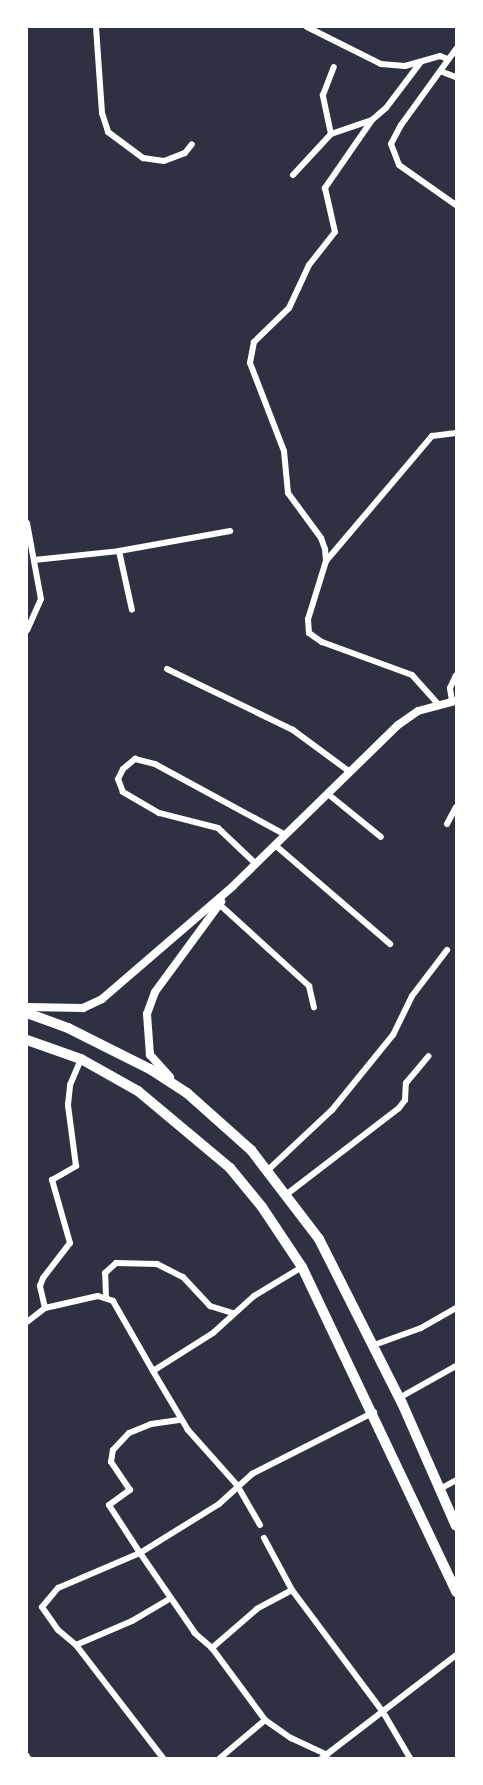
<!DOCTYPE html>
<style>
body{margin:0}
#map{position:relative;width:483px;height:1785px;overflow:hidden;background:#2d3142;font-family:Commissioner,sans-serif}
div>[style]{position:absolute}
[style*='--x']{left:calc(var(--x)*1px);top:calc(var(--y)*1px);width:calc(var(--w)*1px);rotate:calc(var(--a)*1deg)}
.minor>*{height:6px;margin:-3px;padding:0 3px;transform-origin:3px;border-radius:3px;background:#fff}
.tertiary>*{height:8px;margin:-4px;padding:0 4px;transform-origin:4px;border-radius:4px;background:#fff}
.trunk>*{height:10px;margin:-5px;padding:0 5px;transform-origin:5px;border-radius:5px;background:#fff}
span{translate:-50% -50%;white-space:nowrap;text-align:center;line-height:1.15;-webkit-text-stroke:5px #fff;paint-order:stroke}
.frame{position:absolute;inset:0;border:28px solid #fff;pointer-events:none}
</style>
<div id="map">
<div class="minor">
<div style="--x:96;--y:27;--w:86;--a:86"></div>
<div style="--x:102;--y:113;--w:20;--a:72"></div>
<div style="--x:108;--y:132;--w:44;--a:36.6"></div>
<div style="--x:143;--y:158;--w:21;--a:8"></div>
<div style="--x:164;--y:161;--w:22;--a:-21"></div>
<div style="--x:185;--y:153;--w:11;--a:-52"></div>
<div style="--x:307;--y:27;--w:83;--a:26.6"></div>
<div style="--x:381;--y:64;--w:24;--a:5"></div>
<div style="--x:405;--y:66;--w:36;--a:-16"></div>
<div style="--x:440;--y:56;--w:9;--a:21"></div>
<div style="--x:456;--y:49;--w:94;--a:125.9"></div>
<div style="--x:401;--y:125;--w:21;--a:118"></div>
<div style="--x:391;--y:144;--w:22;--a:69"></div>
<div style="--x:399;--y:165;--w:70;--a:35.1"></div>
<div style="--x:440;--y:71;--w:17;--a:21"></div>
<div style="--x:372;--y:120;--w:83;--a:124.7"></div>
<div style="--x:325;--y:188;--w:45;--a:77.2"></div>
<div style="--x:335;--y:232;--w:42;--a:128.2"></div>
<div style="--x:309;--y:265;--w:47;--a:114.9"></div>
<div style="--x:289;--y:308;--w:49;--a:135.8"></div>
<div style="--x:254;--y:342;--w:21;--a:101"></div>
<div style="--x:250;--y:363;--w:94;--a:68.9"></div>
<div style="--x:284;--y:451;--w:42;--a:84.6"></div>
<div style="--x:288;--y:493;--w:56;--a:53.7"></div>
<div style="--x:321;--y:538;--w:12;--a:70"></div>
<div style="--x:325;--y:549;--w:12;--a:85"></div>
<div style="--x:326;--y:561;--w:61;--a:107.2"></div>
<div style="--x:308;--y:619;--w:14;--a:86"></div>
<div style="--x:309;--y:633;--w:16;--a:35"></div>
<div style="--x:322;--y:642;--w:96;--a:20.1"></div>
<div style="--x:412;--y:675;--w:38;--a:48"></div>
<div style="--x:331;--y:134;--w:40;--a:-102"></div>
<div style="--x:323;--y:95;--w:30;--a:-69"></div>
<div style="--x:293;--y:175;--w:56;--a:-47.2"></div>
<div style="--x:331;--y:134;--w:43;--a:-18.9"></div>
<div style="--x:372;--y:120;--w:18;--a:-41"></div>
<div style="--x:386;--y:108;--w:56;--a:-52.9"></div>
<div style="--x:27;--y:523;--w:77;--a:79.6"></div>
<div style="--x:41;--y:599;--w:34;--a:114"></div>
<div style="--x:119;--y:551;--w:60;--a:77.6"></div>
<div style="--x:34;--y:560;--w:85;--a:-6"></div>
<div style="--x:119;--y:551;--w:113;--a:-10.2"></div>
<div style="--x:326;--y:561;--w:164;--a:-49.7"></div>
<div style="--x:432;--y:436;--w:24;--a:-7"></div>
<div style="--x:167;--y:669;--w:140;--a:25.8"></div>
<div style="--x:293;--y:730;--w:71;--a:36.4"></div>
<div style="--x:452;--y:701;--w:13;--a:-99"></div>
<div style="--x:450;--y:688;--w:14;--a:-65"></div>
<div style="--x:328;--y:794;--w:68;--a:39.1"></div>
<div style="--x:447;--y:824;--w:19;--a:-62"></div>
<div style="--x:275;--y:845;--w:152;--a:40.7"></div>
<div style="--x:256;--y:864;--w:52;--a:-136.5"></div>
<div style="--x:218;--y:828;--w:61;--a:-165.7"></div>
<div style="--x:159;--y:813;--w:42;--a:-149.7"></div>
<div style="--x:123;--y:792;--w:14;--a:-111"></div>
<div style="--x:118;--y:779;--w:11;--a:-63"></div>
<div style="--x:123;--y:769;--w:16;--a:-40"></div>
<div style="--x:135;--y:759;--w:21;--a:14"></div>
<div style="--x:155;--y:764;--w:149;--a:28.5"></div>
<div style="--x:219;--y:904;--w:122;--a:42.3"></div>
<div style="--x:309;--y:986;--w:22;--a:77"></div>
<div style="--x:268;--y:1170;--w:88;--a:-43.2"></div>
<div style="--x:332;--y:1110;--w:97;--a:-50.9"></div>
<div style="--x:393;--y:1035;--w:43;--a:-64"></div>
<div style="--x:412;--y:996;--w:58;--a:-52.7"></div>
<div style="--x:287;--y:1194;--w:141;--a:-37.5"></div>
<div style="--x:399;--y:1108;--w:10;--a:-53"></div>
<div style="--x:405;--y:1100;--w:17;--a:-87"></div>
<div style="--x:406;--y:1083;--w:35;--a:-50"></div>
<div style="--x:106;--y:1297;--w:24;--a:-92"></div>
<div style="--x:105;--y:1273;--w:15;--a:-42"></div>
<div style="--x:116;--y:1263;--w:41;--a:1.4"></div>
<div style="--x:157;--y:1264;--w:29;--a:27"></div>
<div style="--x:183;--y:1277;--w:40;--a:47"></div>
<div style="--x:210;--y:1306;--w:24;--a:17"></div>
<div style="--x:45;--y:1308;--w:54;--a:-12.8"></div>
<div style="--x:98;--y:1296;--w:16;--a:18"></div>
<div style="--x:113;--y:1301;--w:81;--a:60.3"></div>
<div style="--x:27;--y:1322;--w:23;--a:-38"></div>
<div style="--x:45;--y:1308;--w:23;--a:-103"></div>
<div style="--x:40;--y:1286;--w:9;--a:-69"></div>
<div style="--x:43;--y:1278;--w:44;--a:-52.4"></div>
<div style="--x:70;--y:1243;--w:66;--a:-105.9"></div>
<div style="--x:52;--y:1180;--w:28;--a:-30"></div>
<div style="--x:76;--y:1166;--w:62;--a:-97.5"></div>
<div style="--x:68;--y:1105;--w:20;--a:-84"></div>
<div style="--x:70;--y:1085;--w:28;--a:-67"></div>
<div style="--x:374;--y:1345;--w:50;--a:-19.9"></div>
<div style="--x:421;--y:1328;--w:40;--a:-29.7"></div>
<div style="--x:399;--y:1398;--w:65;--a:-29.3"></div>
<div style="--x:440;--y:1489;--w:18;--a:-29"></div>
<div style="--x:260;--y:1525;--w:46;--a:-119.9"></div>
<div style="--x:237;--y:1485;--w:74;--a:-131.7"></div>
<div style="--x:188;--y:1430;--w:69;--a:-120.7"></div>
<div style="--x:153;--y:1371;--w:71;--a:-32.3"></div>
<div style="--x:213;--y:1333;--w:55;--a:-42.1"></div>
<div style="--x:254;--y:1296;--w:56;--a:-31.1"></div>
<div style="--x:264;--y:1538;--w:59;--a:61.7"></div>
<div style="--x:292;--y:1590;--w:152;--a:53.3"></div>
<div style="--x:383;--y:1712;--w:53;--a:59.6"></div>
<div style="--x:292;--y:1590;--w:40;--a:152"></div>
<div style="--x:257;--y:1609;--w:60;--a:139.1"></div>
<div style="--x:212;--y:1648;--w:89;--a:53.6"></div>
<div style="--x:265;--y:1720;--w:32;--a:35"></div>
<div style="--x:291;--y:1738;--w:40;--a:25"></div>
<div style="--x:171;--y:1598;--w:45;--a:149.5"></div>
<div style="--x:132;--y:1621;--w:61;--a:156.8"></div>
<div style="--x:76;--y:1645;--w:23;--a:-140"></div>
<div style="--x:58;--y:1630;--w:28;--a:-125"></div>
<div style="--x:42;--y:1607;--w:25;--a:-50"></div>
<div style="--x:58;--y:1588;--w:89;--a:-23.1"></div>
<div style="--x:140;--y:1553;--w:57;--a:-122.9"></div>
<div style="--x:109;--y:1505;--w:26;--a:-36"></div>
<div style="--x:130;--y:1490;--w:34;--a:-124"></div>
<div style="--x:111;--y:1462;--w:12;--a:-81"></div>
<div style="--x:113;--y:1450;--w:23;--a:-47"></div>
<div style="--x:129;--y:1433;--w:24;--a:-22"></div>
<div style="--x:151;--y:1424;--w:30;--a:-8"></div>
<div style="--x:76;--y:1645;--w:143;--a:52.4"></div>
<div style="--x:212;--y:1648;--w:23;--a:-139"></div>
<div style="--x:195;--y:1633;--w:97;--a:-124.5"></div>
<div style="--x:140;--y:1553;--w:93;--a:-31.8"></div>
<div style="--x:219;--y:1504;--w:45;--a:-42.3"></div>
<div style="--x:252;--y:1474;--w:137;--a:-26.9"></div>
<div style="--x:27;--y:1756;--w:2;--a:63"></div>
<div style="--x:220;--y:1758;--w:59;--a:-40.2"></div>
<div style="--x:322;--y:1758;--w:169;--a:-37.5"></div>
</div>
<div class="tertiary">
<div style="--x:27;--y:1007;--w:56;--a:1"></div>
<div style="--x:83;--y:1008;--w:21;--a:-25"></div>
<div style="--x:102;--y:999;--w:172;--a:-40.7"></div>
<div style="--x:232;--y:887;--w:232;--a:-44.3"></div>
<div style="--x:398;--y:725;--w:24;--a:-35"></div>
<div style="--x:418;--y:711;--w:39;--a:-15"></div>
<div style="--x:170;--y:1077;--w:30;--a:-132"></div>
<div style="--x:150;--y:1055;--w:41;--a:-94.2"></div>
<div style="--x:147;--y:1014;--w:23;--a:-70"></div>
<div style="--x:155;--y:992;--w:112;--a:-53.7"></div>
</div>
<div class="trunk">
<div style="--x:27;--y:1013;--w:44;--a:20.1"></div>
<div style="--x:68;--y:1028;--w:92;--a:26.6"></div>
<div style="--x:150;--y:1069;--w:44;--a:33"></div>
<div style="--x:187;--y:1093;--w:86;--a:41.7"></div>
<div style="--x:251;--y:1150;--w:112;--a:52.6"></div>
<div style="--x:319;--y:1239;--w:184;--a:63.2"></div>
<div style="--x:402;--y:1403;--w:134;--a:66.3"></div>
<div style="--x:27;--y:1040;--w:57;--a:19.4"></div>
<div style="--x:81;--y:1059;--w:65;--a:29.3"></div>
<div style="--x:138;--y:1091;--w:120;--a:39.9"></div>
<div style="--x:230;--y:1168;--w:50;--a:50.6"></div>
<div style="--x:262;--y:1207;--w:72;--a:56.3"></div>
<div style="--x:302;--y:1267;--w:360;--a:64.6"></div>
</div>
<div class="frame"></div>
</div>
